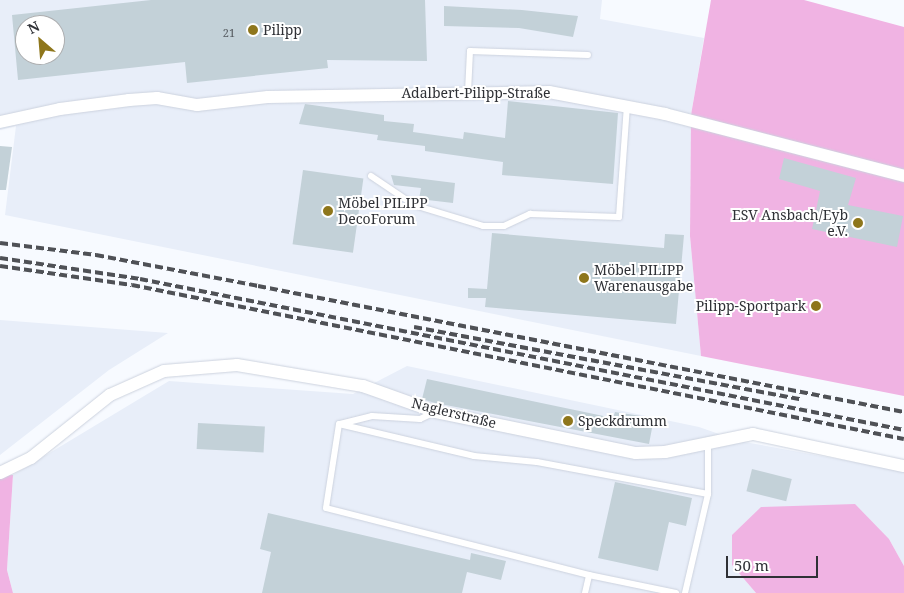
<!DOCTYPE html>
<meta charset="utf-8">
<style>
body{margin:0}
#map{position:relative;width:904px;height:593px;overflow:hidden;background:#f7faff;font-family:"Noto Serif",serif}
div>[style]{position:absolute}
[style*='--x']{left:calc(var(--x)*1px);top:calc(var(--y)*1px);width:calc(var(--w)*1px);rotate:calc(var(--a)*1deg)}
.built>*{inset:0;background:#e8eef9}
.green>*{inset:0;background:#f0b3e3}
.building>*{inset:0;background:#c3d1d8;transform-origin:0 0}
.roads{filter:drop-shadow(0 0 1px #ccd2de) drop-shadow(0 0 1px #ccd2de)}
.service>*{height:6px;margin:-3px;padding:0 3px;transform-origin:3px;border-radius:3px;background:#fff}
.minor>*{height:12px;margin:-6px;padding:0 6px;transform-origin:6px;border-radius:6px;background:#fff}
.rail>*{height:4px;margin-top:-2px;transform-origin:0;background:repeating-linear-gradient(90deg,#4f5156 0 8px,transparent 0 12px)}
.dots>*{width:14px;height:14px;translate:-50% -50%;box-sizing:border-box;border:2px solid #fff;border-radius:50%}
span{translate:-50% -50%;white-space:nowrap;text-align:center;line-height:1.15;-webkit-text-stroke:4px #fff;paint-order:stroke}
.number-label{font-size:11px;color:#54595e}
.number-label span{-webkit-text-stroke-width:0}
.poi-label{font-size:14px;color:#2f3136}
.left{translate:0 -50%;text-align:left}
.right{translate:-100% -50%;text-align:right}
.street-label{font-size:14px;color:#2f3136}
.north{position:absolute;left:15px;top:15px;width:50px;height:50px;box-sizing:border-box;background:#fff;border:1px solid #acadaf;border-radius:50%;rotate:333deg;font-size:14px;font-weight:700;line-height:20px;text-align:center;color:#2f3136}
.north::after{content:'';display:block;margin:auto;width:18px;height:22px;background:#8e761b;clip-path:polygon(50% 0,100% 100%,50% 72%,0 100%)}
.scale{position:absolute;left:726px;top:556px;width:92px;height:22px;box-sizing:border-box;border:2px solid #2f3136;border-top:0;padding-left:6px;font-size:15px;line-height:18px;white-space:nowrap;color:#2f3136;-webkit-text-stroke:4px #fff;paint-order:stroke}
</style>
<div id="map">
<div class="built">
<div style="clip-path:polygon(evenodd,0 0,602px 0,600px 19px,704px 38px,691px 115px,690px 236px,701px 356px,5px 215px,16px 126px,0 130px,0 0,25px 25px,55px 25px,55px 55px,25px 55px,25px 25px)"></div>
<div style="clip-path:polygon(0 320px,168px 333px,109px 370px,0 455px)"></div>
<div style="clip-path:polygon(407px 366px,699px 427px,739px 441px,904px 471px,904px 566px,889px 539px,732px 565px,756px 593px,13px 593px,7px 570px,13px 475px,169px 381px,353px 394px)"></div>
</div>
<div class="green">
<div style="clip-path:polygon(711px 0,804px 0,904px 27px,904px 396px,701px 356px,690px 236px,691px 115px)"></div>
<div style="clip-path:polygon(0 474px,13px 475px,7px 570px,13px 593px,0 593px)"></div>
<div style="clip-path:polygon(855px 504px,889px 539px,904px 566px,904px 593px,756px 593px,732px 565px,732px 535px,761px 507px)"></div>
</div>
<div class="building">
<div style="clip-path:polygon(evenodd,151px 0,425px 0,427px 61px,327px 60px,328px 68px,187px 83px,185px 62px,18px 80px,12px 15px,151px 0,25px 25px,55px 25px,55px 55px,25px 55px,25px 25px)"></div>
<div style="clip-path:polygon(444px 6px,522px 10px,578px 16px,573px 37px,519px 28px,444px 26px)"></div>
<div style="clip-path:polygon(508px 101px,618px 113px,613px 184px,502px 175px,503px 162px,425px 151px,425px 146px,377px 140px,378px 135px,299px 124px,305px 104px,384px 115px,384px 121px,414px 124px,413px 132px,463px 139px,464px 132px,505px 138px)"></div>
<div style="clip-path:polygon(0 146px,12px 147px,6px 190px,0 190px)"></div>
<div style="clip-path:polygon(784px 158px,856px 178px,848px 205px,903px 216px,897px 247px,812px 229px,820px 191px,779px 179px)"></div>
<div style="left:303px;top:170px;width:61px;height:75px;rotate:8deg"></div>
<div style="clip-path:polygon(391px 175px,455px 183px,453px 203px,419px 199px,421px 188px,394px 185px)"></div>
<div style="clip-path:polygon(492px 233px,664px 248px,665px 234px,684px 235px,676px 324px,485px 307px,486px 298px,468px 298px,468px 288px,487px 289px)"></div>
<div style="clip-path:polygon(427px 379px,613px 418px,615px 412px,654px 418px,649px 444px,435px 403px,422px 399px)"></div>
<div style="left:198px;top:423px;width:67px;height:26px;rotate:3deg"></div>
<div style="left:752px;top:469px;width:41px;height:23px;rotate:14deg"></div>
<div style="clip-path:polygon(615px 482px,692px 498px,686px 526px,669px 522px,658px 571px,598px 558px)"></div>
<div style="clip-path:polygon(268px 513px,470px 560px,471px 553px,506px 561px,501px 580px,467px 572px,462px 593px,262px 593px,271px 552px,260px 549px)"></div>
</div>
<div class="roads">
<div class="service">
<div style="--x:468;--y:92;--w:41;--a:-87.2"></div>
<div style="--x:470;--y:51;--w:118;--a:1.9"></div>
<div style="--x:371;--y:176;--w:52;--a:34"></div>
<div style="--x:414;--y:205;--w:72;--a:16.9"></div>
<div style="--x:483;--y:226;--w:21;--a:0"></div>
<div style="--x:504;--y:226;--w:29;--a:-25"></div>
<div style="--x:530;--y:214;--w:89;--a:1.9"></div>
<div style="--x:619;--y:217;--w:111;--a:-85.9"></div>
<div style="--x:340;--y:424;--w:33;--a:-14"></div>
<div style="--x:372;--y:416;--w:48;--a:3.6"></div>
<div style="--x:420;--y:419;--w:17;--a:-25"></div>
<div style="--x:585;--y:593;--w:18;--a:-77"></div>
<div style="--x:676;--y:593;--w:89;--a:-168.3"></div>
<div style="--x:589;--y:575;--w:271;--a:-165.7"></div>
<div style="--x:326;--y:508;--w:85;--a:-81.2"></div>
<div style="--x:339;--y:424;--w:139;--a:13.3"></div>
<div style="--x:474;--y:456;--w:63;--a:5.4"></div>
<div style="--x:537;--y:462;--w:174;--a:10.6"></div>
<div style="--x:685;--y:593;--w:102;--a:-76.9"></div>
<div style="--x:708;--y:494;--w:50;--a:-90"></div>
</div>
<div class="minor">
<div style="--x:0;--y:122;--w:61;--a:-12.2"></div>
<div style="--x:60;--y:109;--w:70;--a:-7.4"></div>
<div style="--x:129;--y:100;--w:28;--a:-4"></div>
<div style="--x:157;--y:98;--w:41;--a:9.9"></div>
<div style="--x:197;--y:105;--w:71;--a:-6.4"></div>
<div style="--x:268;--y:97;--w:281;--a:-1"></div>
<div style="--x:549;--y:92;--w:118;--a:10.7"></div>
<div style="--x:665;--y:114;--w:247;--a:14.5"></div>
<div style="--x:0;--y:473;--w:34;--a:-26"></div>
<div style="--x:31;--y:458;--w:101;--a:-38.6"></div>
<div style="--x:110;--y:395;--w:59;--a:-24"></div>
<div style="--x:164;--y:371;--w:73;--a:-4.7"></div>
<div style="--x:237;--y:365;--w:128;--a:9.5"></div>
<div style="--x:363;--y:386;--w:77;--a:19.6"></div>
<div style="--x:436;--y:412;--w:204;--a:11.6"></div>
<div style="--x:636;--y:453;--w:29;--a:-2"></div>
<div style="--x:665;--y:452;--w:90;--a:-11.6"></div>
<div style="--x:753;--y:434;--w:154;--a:12"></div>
</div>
</div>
<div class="rail">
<div style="--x:0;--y:243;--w:97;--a:7.1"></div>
<div style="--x:96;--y:255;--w:165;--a:10.8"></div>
<div style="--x:258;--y:286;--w:658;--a:11.04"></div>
<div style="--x:0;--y:258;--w:142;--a:8.5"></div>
<div style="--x:140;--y:279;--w:779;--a:11.18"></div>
<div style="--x:0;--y:266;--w:133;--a:8.2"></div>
<div style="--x:132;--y:285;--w:787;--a:11.28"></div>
<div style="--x:414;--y:327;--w:393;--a:10.6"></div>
</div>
<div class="dots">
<div style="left:253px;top:30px;background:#8e761b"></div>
<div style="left:328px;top:211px;background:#8e761b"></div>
<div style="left:858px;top:223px;background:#8e761b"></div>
<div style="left:584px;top:278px;background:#8e761b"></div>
<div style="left:816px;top:306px;background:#8e761b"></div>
<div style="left:568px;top:421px;background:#8e761b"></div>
</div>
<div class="number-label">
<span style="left:229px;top:33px">21</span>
</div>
<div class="poi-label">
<span class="left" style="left:263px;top:30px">Pilipp</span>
<span class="left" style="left:338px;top:211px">Möbel PILIPP<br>DecoForum</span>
<span class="right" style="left:848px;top:223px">ESV Ansbach/Eyb<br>e.V.</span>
<span class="left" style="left:594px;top:278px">Möbel PILIPP<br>Warenausgabe</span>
<span class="right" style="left:806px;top:306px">Pilipp-Sportpark</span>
<span class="left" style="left:578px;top:421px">Speckdrumm</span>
</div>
<div class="street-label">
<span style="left:476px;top:93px">Adalbert-Pilipp-Straße</span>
<span style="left:454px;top:413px;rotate:14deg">Naglerstraße</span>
</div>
<div class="north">N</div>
<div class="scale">50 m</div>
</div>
